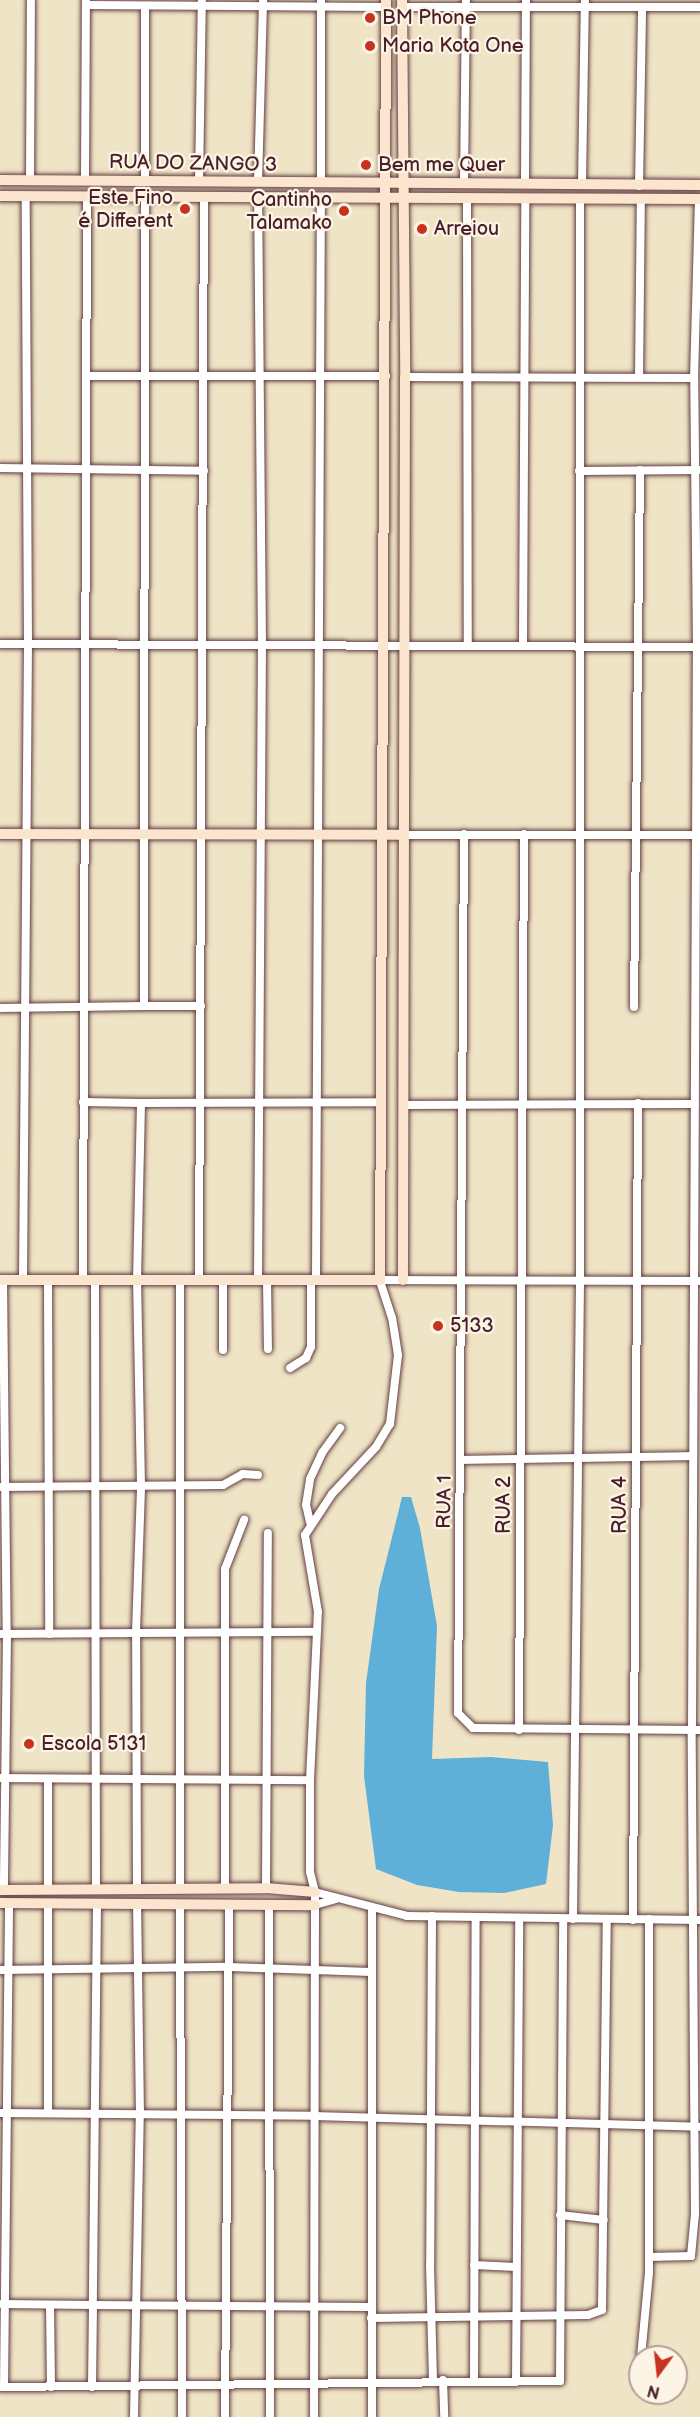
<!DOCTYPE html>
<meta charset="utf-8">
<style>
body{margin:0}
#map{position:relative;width:700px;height:2417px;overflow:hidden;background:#efe4c5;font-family:"Balsamiq Sans",sans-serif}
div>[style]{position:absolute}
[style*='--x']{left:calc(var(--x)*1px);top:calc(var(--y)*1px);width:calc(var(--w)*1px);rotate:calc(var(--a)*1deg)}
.water>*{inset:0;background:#5eb0d9}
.roads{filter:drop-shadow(0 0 2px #633d42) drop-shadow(0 0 2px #633d42)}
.street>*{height:8px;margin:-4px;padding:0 4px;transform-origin:4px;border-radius:4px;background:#fff}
.secondary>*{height:10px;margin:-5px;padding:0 5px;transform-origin:5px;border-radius:5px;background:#fce5cf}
.dots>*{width:16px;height:16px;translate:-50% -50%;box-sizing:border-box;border:3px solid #fcf5e5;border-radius:50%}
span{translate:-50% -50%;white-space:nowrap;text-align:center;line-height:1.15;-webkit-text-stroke:4.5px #fcf5e5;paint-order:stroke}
.poi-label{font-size:20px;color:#4a1f2b}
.left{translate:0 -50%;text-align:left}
.right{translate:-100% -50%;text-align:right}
.street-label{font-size:20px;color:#4a1f2b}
.north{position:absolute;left:628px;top:2345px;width:60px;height:60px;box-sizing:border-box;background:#fcf5e5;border:2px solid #b59f9b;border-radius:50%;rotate:195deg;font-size:16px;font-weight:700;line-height:24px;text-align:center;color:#4a1f2b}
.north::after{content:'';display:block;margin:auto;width:21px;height:27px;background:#c8321e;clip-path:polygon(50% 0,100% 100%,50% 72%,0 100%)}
</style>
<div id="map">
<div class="water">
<div style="clip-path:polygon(402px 1497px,411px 1497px,420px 1528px,437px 1626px,432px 1759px,491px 1757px,548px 1762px,553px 1825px,546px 1884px,504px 1893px,459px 1892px,417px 1885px,376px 1869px,364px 1776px,366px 1683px,379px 1589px)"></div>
</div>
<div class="roads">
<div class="street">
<div style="--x:86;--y:5;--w:300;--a:0.4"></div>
<div style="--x:145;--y:6;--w:175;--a:90"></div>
<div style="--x:402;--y:7;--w:298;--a:0"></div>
<div style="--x:30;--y:180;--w:180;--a:-89.7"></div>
<div style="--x:85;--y:180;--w:180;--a:-89.7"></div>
<div style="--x:199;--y:182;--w:182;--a:-89.1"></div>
<div style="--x:258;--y:182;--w:182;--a:-88.4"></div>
<div style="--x:321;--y:183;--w:183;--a:-90"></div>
<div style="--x:464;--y:184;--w:184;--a:-89.4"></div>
<div style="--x:525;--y:184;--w:184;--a:-89.7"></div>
<div style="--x:582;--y:184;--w:184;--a:-89.1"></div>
<div style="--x:639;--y:186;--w:179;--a:-89"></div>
<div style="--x:145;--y:196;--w:810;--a:90.07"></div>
<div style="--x:144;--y:1006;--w:57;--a:0"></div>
<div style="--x:467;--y:199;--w:447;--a:89.9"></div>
<div style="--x:86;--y:376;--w:300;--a:0"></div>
<div style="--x:405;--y:377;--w:289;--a:0.2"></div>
<div style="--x:639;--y:377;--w:177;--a:-89.4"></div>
<div style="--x:0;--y:468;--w:204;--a:0.8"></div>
<div style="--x:579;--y:471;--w:121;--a:-0.5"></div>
<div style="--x:0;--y:644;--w:700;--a:0.25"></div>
<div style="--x:523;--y:644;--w:445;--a:-89.7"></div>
<div style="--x:464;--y:834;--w:879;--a:90.39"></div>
<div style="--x:458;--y:1713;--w:21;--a:45"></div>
<div style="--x:473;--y:1728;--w:227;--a:0.5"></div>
<div style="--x:403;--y:835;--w:297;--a:0"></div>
<div style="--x:634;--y:1007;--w:537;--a:-89.36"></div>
<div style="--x:0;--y:1008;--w:144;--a:-0.8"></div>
<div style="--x:83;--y:1102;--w:58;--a:1"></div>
<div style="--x:403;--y:1105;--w:292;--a:-0.2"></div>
<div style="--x:3;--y:1280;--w:354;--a:89.4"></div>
<div style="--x:7;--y:1634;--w:256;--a:90.7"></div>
<div style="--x:23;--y:1280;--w:636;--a:-89.55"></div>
<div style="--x:28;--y:644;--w:448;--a:-90.3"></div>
<div style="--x:48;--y:1280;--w:354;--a:89.8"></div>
<div style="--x:83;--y:1280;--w:1084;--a:-89.79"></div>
<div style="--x:95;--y:1280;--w:609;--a:89.91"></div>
<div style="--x:180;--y:1280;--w:609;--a:90"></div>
<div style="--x:199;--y:1280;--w:1083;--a:-89.74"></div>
<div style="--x:223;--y:1280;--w:70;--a:90"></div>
<div style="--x:258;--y:1280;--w:636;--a:-89.64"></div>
<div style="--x:262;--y:644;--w:446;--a:-90.5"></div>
<div style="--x:267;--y:1280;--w:69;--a:89.2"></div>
<div style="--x:316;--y:1280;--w:1082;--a:-89.74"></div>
<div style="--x:290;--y:1368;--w:19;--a:-32"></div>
<div style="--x:306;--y:1358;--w:12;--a:-66"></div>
<div style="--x:311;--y:1347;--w:67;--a:-90"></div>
<div style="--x:462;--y:1460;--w:231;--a:-1"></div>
<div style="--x:1;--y:1487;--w:222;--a:-0.5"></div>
<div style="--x:223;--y:1485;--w:23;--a:-29"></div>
<div style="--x:243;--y:1474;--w:15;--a:4"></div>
<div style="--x:310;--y:1522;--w:17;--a:-103"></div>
<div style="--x:306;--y:1505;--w:26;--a:-81"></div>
<div style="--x:310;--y:1479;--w:29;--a:-65"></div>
<div style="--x:322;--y:1453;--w:31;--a:-54"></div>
<div style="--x:0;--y:1634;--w:316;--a:-0.4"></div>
<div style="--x:519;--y:1730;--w:896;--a:-89.68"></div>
<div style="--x:0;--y:1778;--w:310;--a:0.4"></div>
<div style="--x:266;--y:1888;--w:355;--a:-89.7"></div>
<div style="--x:48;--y:1889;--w:110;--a:-90"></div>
<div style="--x:137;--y:1889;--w:257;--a:-90.2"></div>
<div style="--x:136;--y:1632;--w:146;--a:-88"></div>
<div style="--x:141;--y:1486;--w:206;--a:-91.1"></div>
<div style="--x:137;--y:1280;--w:177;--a:-88.7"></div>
<div style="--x:141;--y:1103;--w:239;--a:-0.2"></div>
<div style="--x:225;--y:1889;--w:320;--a:-90"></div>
<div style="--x:225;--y:1569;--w:53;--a:-68.8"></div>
<div style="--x:315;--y:1892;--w:95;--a:14.6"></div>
<div style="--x:407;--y:1916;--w:293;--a:0.8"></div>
<div style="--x:97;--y:1904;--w:401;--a:90.6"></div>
<div style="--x:93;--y:2305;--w:278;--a:0.4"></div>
<div style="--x:269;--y:1905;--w:512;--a:89.89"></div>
<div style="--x:315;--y:1905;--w:22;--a:-16"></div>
<div style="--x:180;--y:1906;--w:511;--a:89.78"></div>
<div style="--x:432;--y:1916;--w:349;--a:90.3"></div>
<div style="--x:430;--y:2265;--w:115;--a:88.5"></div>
<div style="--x:573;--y:1919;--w:637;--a:-89.37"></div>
<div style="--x:580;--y:1282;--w:1083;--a:-90"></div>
<div style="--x:633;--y:1920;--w:817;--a:-89.65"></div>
<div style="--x:0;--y:1970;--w:229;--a:-0.8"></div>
<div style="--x:229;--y:1967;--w:142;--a:2"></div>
<div style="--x:0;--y:2113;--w:314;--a:0.5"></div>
<div style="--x:314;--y:2116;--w:386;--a:1.6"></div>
<div style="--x:48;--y:2113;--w:210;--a:-90"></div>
<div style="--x:560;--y:2215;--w:44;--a:6.5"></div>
<div style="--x:649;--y:2257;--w:42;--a:-1.4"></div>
<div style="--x:691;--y:2256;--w:42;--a:-84.6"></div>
<div style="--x:695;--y:2214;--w:484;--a:-90.4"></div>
<div style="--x:692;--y:1730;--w:1083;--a:-89.74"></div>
<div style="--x:697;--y:647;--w:269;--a:-90.6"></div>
<div style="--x:694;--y:378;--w:179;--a:-88.4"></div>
<div style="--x:474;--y:2265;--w:42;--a:2.7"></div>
<div style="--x:2;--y:2304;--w:91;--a:0.6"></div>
<div style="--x:93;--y:2305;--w:82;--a:90.7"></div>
<div style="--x:50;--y:2305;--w:82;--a:89.3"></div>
<div style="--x:371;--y:2318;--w:217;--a:-0.8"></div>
<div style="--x:588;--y:2315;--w:15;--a:-20"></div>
<div style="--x:602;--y:2310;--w:389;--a:-89.3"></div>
<div style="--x:641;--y:2357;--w:85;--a:-84.6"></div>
<div style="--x:649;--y:2272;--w:353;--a:-90"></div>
<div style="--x:443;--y:2380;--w:37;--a:88"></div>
<div style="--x:474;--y:2381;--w:464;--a:-89.8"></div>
<div style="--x:516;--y:2382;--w:464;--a:-89.6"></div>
<div style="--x:0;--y:2387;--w:560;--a:-0.61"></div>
<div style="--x:560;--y:2381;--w:462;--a:-89.6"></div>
<div style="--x:4;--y:2387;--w:484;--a:-89.4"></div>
<div style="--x:134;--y:2417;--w:302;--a:-88.9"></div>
<div style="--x:140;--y:2115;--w:211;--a:-90.8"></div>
<div style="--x:225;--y:2417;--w:511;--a:-89.55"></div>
<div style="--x:314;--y:2417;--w:525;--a:-89.89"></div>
<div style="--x:315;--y:1892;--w:21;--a:-104"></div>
<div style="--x:310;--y:1872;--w:92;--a:-90"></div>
<div style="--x:310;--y:1780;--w:168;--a:-87.3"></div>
<div style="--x:318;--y:1612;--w:78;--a:-99.6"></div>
<div style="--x:305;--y:1535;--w:49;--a:-56.6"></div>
<div style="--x:332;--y:1494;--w:64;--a:-46.9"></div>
<div style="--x:376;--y:1447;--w:27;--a:-59"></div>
<div style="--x:390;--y:1424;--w:69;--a:-83.4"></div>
<div style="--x:398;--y:1355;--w:37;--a:-99"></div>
<div style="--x:392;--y:1318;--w:40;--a:-108"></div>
<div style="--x:380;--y:1280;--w:320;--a:0.2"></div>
<div style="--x:372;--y:2417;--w:508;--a:-90"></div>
</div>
<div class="secondary">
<div style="--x:402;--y:0;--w:377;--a:89.5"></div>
<div style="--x:405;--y:377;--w:903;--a:90.13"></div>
<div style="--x:0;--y:180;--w:700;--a:0.41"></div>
<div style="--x:0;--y:196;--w:700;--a:0.25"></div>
<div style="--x:0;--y:834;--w:403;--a:0.1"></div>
<div style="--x:0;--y:1280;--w:380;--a:0"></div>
<div style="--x:380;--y:1280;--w:1280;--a:-89.73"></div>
<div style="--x:0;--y:1890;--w:266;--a:-0.4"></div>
<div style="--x:266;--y:1888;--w:49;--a:4.7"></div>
<div style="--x:0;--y:1903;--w:315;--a:0.4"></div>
</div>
</div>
<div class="dots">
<div style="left:370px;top:18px;background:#c8321e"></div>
<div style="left:370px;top:46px;background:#c8321e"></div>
<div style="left:366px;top:165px;background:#c8321e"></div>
<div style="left:185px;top:209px;background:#c8321e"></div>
<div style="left:344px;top:211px;background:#c8321e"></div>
<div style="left:422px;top:229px;background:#c8321e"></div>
<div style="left:438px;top:1326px;background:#c8321e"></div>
<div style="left:29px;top:1744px;background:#c8321e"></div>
</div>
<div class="poi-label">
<span class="left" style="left:382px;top:18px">BM Phone</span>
<span class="left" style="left:382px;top:46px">Maria Kota One</span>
<span class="left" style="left:378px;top:165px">Bem me Quer</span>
<span class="right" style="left:173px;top:210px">Este Fino<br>é Different</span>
<span class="right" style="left:332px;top:212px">Cantinho<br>Talamako</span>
<span class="left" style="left:434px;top:229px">Arreiou</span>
<span class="left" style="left:450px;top:1326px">5133</span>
<span class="left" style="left:41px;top:1744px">Escola 5131</span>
</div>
<div class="street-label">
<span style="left:193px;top:164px;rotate:1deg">RUA DO ZANGO 3</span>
<span style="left:445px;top:1502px;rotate:-89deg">RUA 1</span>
<span style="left:504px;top:1505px;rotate:-90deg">RUA 2</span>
<span style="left:620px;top:1505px;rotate:-90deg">RUA 4</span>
</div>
<div class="north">N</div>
</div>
